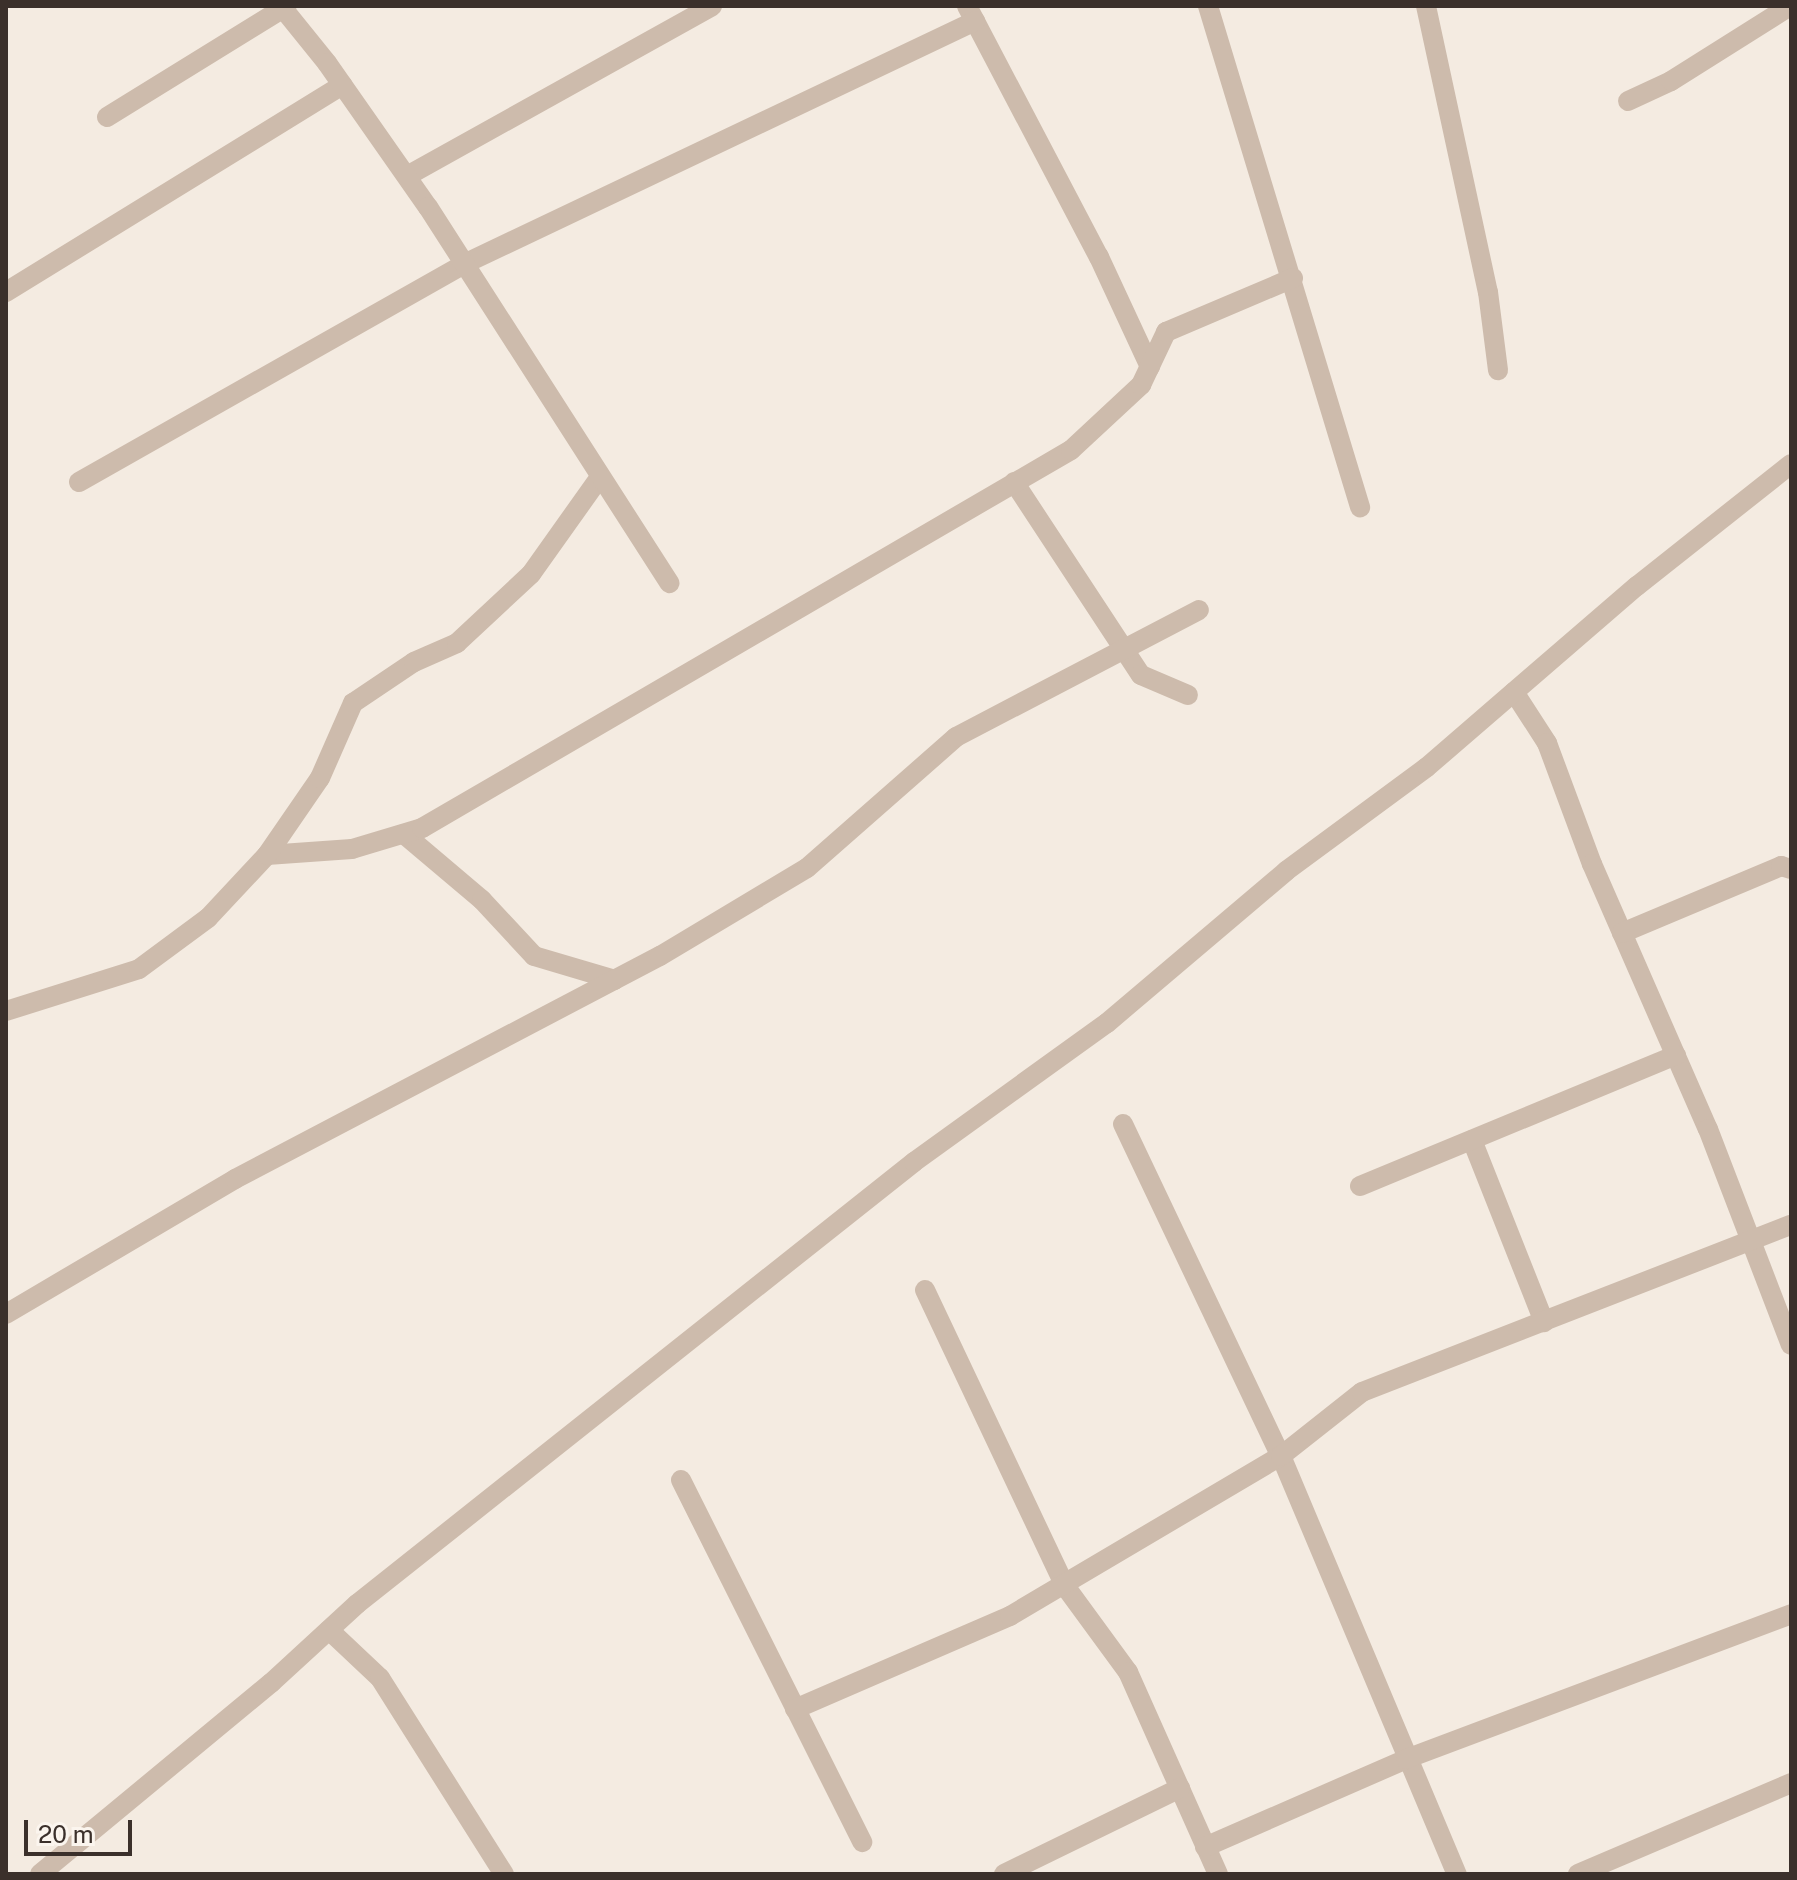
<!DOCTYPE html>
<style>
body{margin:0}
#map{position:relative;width:1797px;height:1880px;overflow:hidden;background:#f4ebe1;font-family:"Public Sans",sans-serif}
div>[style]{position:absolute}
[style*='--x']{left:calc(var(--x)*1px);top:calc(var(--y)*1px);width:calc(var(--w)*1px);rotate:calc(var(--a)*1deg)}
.minor>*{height:20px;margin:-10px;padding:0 10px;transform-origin:10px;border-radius:10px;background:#cdbbac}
.tertiary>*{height:20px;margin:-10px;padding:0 10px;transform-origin:10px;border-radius:10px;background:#cdbbac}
span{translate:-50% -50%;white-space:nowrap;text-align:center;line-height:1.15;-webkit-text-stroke:8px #fbf5ee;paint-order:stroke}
.frame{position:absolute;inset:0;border:8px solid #3b302b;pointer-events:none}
.scale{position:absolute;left:24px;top:1820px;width:108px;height:36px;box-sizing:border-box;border:4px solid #3b302b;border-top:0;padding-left:10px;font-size:24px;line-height:28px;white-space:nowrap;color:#3b302b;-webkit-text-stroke:6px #fbf5ee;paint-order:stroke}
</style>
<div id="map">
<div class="minor">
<div style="--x:967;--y:6;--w:284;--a:62.3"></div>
<div style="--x:1099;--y:257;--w:121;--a:65.1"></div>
<div style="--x:1208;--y:6;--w:524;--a:73.12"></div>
<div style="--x:1426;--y:6;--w:293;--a:77.8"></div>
<div style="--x:1488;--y:292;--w:79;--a:82.7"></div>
<div style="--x:1628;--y:101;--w:47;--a:-24.9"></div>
<div style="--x:1671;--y:81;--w:141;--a:-32.2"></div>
<div style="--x:107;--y:117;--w:211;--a:-31.7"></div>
<div style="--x:407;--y:176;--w:349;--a:-29.1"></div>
<div style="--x:6;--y:292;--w:395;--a:-31.6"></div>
<div style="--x:79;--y:482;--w:442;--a:-29.5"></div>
<div style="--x:464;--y:264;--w:566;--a:-25.43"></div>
<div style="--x:1014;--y:482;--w:231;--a:56.7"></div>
<div style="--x:1141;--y:675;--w:51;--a:23.1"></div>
<div style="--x:1514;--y:692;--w:61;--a:57.1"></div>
<div style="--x:1547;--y:743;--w:129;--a:69.6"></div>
<div style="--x:1592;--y:864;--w:289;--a:66.4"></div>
<div style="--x:1708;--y:1129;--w:231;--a:69"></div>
<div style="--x:404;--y:834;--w:102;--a:40.2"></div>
<div style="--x:482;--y:900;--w:76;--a:47.1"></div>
<div style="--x:534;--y:956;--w:84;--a:16.5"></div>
<div style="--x:267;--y:855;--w:85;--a:-4"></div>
<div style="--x:352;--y:849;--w:73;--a:-16.7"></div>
<div style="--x:422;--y:828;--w:751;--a:-30.22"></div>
<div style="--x:1071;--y:450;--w:96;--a:-42.9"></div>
<div style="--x:1141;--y:385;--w:59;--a:-64.7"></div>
<div style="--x:1166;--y:332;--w:138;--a:-23"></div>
<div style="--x:1622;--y:933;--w:173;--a:-22.8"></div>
<div style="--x:1781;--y:866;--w:10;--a:17"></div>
<div style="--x:6;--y:1011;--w:139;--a:-17.5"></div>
<div style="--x:139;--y:969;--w:86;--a:-36.5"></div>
<div style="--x:208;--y:918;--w:86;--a:-46.9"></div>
<div style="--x:267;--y:855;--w:93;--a:-55.5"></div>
<div style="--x:320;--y:778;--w:82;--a:-66.3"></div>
<div style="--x:353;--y:703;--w:73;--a:-33.9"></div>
<div style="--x:414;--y:662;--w:47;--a:-23.8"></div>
<div style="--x:457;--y:643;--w:101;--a:-43"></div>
<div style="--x:531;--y:574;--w:119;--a:-54.6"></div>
<div style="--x:1123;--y:1124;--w:368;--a:64.6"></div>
<div style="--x:1281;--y:1456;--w:454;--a:67.2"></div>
<div style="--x:1472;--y:1140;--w:196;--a:68.4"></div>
<div style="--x:1360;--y:1186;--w:342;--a:-22.5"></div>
<div style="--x:925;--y:1290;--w:327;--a:64.7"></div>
<div style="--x:1065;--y:1586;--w:107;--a:53.8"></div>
<div style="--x:1128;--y:1672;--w:221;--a:66"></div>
<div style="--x:6;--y:1314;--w:266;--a:-30.5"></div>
<div style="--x:235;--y:1179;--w:480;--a:-27.7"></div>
<div style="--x:660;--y:956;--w:171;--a:-30.9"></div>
<div style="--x:807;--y:868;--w:198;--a:-41.3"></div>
<div style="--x:956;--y:737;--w:274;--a:-27.6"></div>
<div style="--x:681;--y:1480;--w:405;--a:63.4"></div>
<div style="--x:329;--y:1630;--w:70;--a:43.3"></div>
<div style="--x:380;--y:1678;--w:232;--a:57.7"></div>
<div style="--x:795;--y:1709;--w:234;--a:-23.4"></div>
<div style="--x:1010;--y:1616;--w:315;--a:-30.6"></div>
<div style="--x:1281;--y:1456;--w:103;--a:-38.3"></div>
<div style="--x:1362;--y:1392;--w:460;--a:-21.3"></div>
<div style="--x:1205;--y:1847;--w:219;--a:-23.6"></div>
<div style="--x:1406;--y:1759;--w:411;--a:-20.6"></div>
<div style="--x:40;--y:1874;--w:300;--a:-39.6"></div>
<div style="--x:271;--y:1683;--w:117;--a:-42.6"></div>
<div style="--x:357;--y:1604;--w:711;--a:-38.43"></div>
<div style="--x:914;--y:1162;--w:238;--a:-35.8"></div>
<div style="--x:1107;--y:1023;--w:235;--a:-40.3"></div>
<div style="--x:1286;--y:871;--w:175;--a:-36.4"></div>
<div style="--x:1427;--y:767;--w:277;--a:-40.8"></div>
<div style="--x:1637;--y:586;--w:196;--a:-38.4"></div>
<div style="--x:1004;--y:1874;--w:196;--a:-26"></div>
<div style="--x:1578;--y:1874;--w:232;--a:-23.1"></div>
</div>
<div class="tertiary">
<div style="--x:281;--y:6;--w:73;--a:51.1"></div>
<div style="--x:327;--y:63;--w:176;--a:55"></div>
<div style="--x:428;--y:207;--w:447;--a:57.3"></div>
</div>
<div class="frame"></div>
<div class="scale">20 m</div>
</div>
